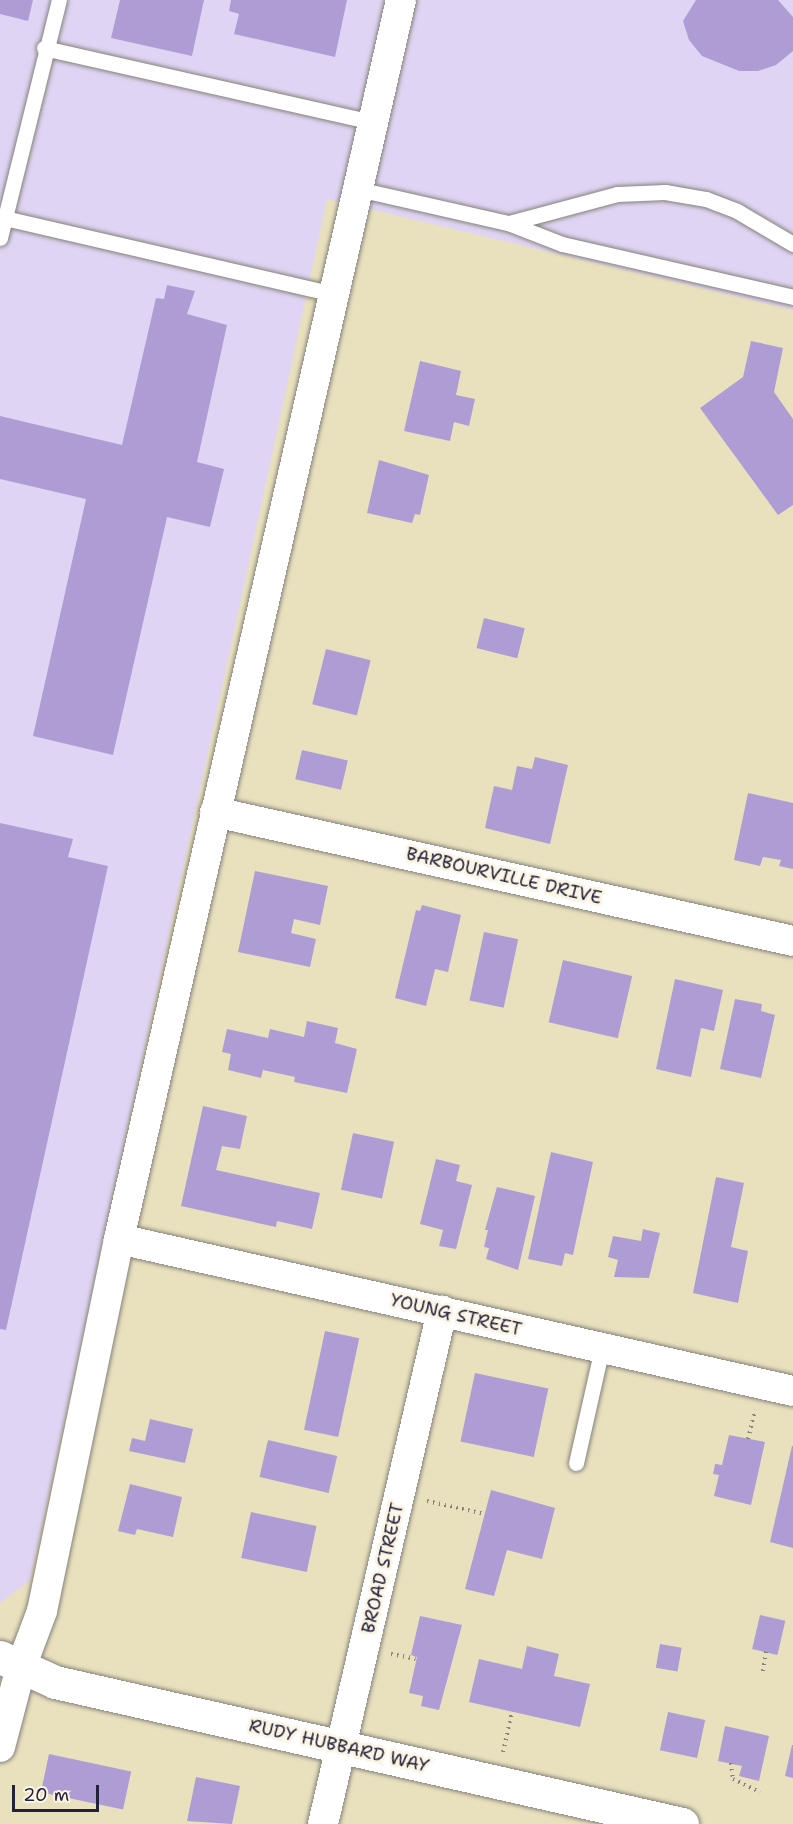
<!DOCTYPE html>
<style>
body{margin:0}
#map{position:relative;width:793px;height:1824px;overflow:hidden;background:#e9e1be;font-family:"Shantell Sans",sans-serif}
div>[style]{position:absolute}
[style*='--x']{left:calc(var(--x)*1px);top:calc(var(--y)*1px);width:calc(var(--w)*1px);rotate:calc(var(--a)*1deg)}
.built>*{inset:0;background:#e0d4f4}
.building>*{inset:0;background:#ae9dd4;transform-origin:0 0}
.path>*{height:4px;margin-top:-2px;transform-origin:0;background:repeating-linear-gradient(90deg,#86827c 0 1.5px,transparent 0 6px)}
.roads{filter:drop-shadow(0 0 2px #86827c) drop-shadow(0 0 2px #86827c)}
.service>*{height:15px;margin:-7.5px;padding:0 7.5px;transform-origin:7.5px;border-radius:7.5px;background:#fff}
.minor>*{height:30px;margin:-15px;padding:0 15px;transform-origin:15px;border-radius:15px;background:#fff}
.tertiary>*{height:33px;margin:-16.5px;padding:0 16.5px;transform-origin:16.5px;border-radius:16.5px;background:#fff}
span{translate:-50% -50%;white-space:nowrap;text-align:center;line-height:1.15;-webkit-text-stroke:6px #fcf5e5;paint-order:stroke}
.street-label{font-size:18px;color:#22223b}
.scale{position:absolute;left:12px;top:1785px;width:87px;height:27px;box-sizing:border-box;border:3px solid #22223b;border-top:0;padding-left:8px;font-size:18px;line-height:21px;white-space:nowrap;color:#22223b;-webkit-text-stroke:4px #fcf5e5;paint-order:stroke}
</style>
<div id="map">
<div class="built">
<div style="clip-path:polygon(0 0,793px 0,793px 310px,327px 199px,30px 1580px,0 1603px)"></div>
</div>
<div class="building">
<div style="clip-path:polygon(0 0,33px 0,28px 21px,0 14px)"></div>
<div style="clip-path:polygon(120px 0,204px 0,192px 56px,111px 38px)"></div>
<div style="clip-path:polygon(231px 0,347px 0,335px 57px,234px 34px,239px 14px,229px 11px)"></div>
<div style="clip-path:polygon(696px 0,778px 0,793px 17px,793px 51px,776px 65px,758px 71px,739px 71px,702px 56px,689px 40px,683px 21px)"></div>
<div style="clip-path:polygon(167px 285px,195px 291px,187px 314px,227px 325px,197px 462px,224px 469px,210px 527px,167px 517px,113px 755px,33px 736px,86px 499px,0 479px,0 416px,122px 445px,156px 298px,164px 299px)"></div>
<div style="clip-path:polygon(751px 341px,783px 348px,774px 392px,793px 419px,793px 505px,778px 515px,700px 408px,743px 377px)"></div>
<div style="clip-path:polygon(420px 361px,461px 371px,456px 395px,475px 399px,469px 426px,454px 422px,450px 441px,404px 431px)"></div>
<div style="clip-path:polygon(379px 460px,429px 475px,420px 515px,415px 514px,412px 523px,367px 513px)"></div>
<div style="left:484px;top:618px;width:42px;height:31px;rotate:14deg"></div>
<div style="left:326px;top:649px;width:46px;height:57px;rotate:14deg"></div>
<div style="left:302px;top:750px;width:47px;height:30px;rotate:13deg"></div>
<div style="clip-path:polygon(535px 757px,568px 765px,550px 844px,485px 828px,494px 786px,512px 790px,517px 766px,532px 769px)"></div>
<div style="clip-path:polygon(748px 793px,793px 803px,793px 869px,779px 866px,781px 860px,763px 857px,760px 866px,734px 860px)"></div>
<div style="clip-path:polygon(0 823px,73px 839px,68px 857px,108px 866px,6px 1330px,0 1329px)"></div>
<div style="clip-path:polygon(255px 871px,328px 886px,320px 925px,294px 919px,291px 933px,316px 939px,310px 967px,238px 952px)"></div>
<div style="clip-path:polygon(422px 905px,461px 915px,448px 972px,435px 969px,426px 1006px,395px 998px,416px 910px,420px 911px)"></div>
<div style="left:484px;top:932px;width:35px;height:70px;rotate:12deg"></div>
<div style="left:563px;top:960px;width:71px;height:64px;rotate:13deg"></div>
<div style="clip-path:polygon(675px 979px,723px 990px,714px 1031px,701px 1028px,691px 1077px,656px 1069px)"></div>
<div style="clip-path:polygon(735px 999px,762px 1004px,761px 1011px,775px 1015px,761px 1078px,720px 1069px)"></div>
<div style="clip-path:polygon(307px 1021px,338px 1028px,335px 1043px,357px 1049px,347px 1093px,294px 1082px,295px 1077px,263px 1070px,261px 1078px,228px 1070px,231px 1054px,222px 1052px,227px 1029px,268px 1038px,270px 1029px,304px 1037px)"></div>
<div style="clip-path:polygon(203px 1106px,247px 1116px,240px 1149px,222px 1146px,216px 1170px,320px 1193px,312px 1229px,277px 1221px,276px 1227px,181px 1206px)"></div>
<div style="left:353px;top:1133px;width:42px;height:58px;rotate:12deg"></div>
<div style="clip-path:polygon(551px 1152px,593px 1162px,573px 1255px,565px 1253px,562px 1266px,528px 1259px)"></div>
<div style="clip-path:polygon(436px 1159px,460px 1165px,456px 1181px,472px 1185px,456px 1249px,439px 1246px,443px 1230px,420px 1224px)"></div>
<div style="clip-path:polygon(716px 1177px,744px 1183px,731px 1247px,748px 1251px,738px 1303px,693px 1293px)"></div>
<div style="clip-path:polygon(497px 1187px,535px 1196px,518px 1270px,486px 1259px,489px 1248px,484px 1247px,488px 1230px,485px 1230px)"></div>
<div style="clip-path:polygon(643px 1229px,660px 1233px,649px 1278px,614px 1277px,618px 1260px,608px 1257px,613px 1236px,641px 1241px)"></div>
<div style="left:325px;top:1331px;width:35px;height:101px;rotate:12deg"></div>
<div style="left:475px;top:1373px;width:75px;height:70px;rotate:12deg"></div>
<div style="clip-path:polygon(150px 1419px,193px 1429px,185px 1463px,129px 1451px,132px 1438px,145px 1441px)"></div>
<div style="clip-path:polygon(729px 1435px,765px 1442px,751px 1505px,714px 1496px,719px 1475px,713px 1474px,715px 1464px,722px 1465px)"></div>
<div style="left:268px;top:1440px;width:71px;height:38px;rotate:13deg"></div>
<div style="clip-path:polygon(792px 1446px,793px 1446px,793px 1548px,770px 1542px)"></div>
<div style="clip-path:polygon(130px 1484px,182px 1497px,173px 1537px,137px 1529px,135px 1535px,118px 1531px)"></div>
<div style="clip-path:polygon(491px 1490px,555px 1508px,542px 1559px,507px 1550px,494px 1596px,465px 1589px)"></div>
<div style="left:251px;top:1512px;width:67px;height:47px;rotate:12deg"></div>
<div style="left:760px;top:1615px;width:26px;height:35px;rotate:13deg"></div>
<div style="clip-path:polygon(420px 1616px,462px 1625px,439px 1710px,421px 1706px,423px 1696px,409px 1693px,417px 1657px,411px 1655px)"></div>
<div style="left:660px;top:1644px;width:22px;height:24px;rotate:10deg"></div>
<div style="clip-path:polygon(527px 1646px,559px 1654px,554px 1676px,590px 1684px,580px 1727px,469px 1702px,479px 1659px,522px 1669px)"></div>
<div style="left:668px;top:1712px;width:38px;height:39px;rotate:12deg"></div>
<div style="clip-path:polygon(725px 1726px,769px 1736px,759px 1781px,739px 1776px,742px 1766px,718px 1761px)"></div>
<div style="clip-path:polygon(792px 1745px,793px 1745px,793px 1778px,785px 1776px)"></div>
<div style="left:49px;top:1754px;width:84px;height:39px;rotate:12deg"></div>
<div style="clip-path:polygon(196px 1777px,240px 1786px,232px 1824px,187px 1821px)"></div>
</div>
<div class="path">
<div style="--x:748;--y:1439;--w:30;--a:-76"></div>
<div style="--x:427;--y:1501;--w:59;--a:12.6"></div>
<div style="--x:391;--y:1654;--w:25;--a:11"></div>
<div style="--x:763;--y:1671;--w:20;--a:-81"></div>
<div style="--x:503;--y:1752;--w:41;--a:-77.3"></div>
<div style="--x:731;--y:1763;--w:16;--a:83"></div>
<div style="--x:733;--y:1779;--w:30;--a:26"></div>
</div>
<div class="roads">
<div class="service">
<div style="--x:44;--y:48;--w:337;--a:12.7"></div>
<div style="--x:358;--y:189;--w:154;--a:12.8"></div>
<div style="--x:508;--y:223;--w:58;--a:21.3"></div>
<div style="--x:562;--y:244;--w:237;--a:12.9"></div>
<div style="--x:0;--y:217;--w:343;--a:13"></div>
<div style="--x:509;--y:223;--w:112;--a:-15"></div>
<div style="--x:617;--y:194;--w:48;--a:-2.4"></div>
<div style="--x:665;--y:192;--w:42;--a:9.7"></div>
<div style="--x:706;--y:199;--w:33;--a:21"></div>
<div style="--x:737;--y:211;--w:65;--a:30.5"></div>
<div style="--x:0;--y:238;--w:245;--a:-76.1"></div>
<div style="--x:576;--y:1463;--w:118;--a:-77.3"></div>
</div>
<div class="minor">
<div style="--x:215;--y:812;--w:592;--a:12.58"></div>
<div style="--x:119;--y:1239;--w:691;--a:12.71"></div>
<div style="--x:0;--y:1747;--w:83;--a:-75.3"></div>
<div style="--x:21;--y:1667;--w:60;--a:-69.4"></div>
<div style="--x:42;--y:1611;--w:380;--a:-78.3"></div>
<div style="--x:119;--y:1239;--w:1271;--a:-77.18"></div>
<div style="--x:323;--y:1824;--w:527;--a:-76.94"></div>
</div>
<div class="tertiary">
<div style="--x:0;--y:1657;--w:60;--a:24.4"></div>
<div style="--x:55;--y:1682;--w:643;--a:12.76"></div>
</div>
</div>
<div class="street-label">
<span style="left:504px;top:876px;rotate:13deg">BARBOURVILLE DRIVE</span>
<span style="left:456px;top:1315px;rotate:13deg">YOUNG STREET</span>
<span style="left:383px;top:1568px;rotate:-77deg">BROAD STREET</span>
<span style="left:339px;top:1746px;rotate:13deg">RUDY HUBBARD WAY</span>
</div>
<div class="scale">20 m</div>
</div>
